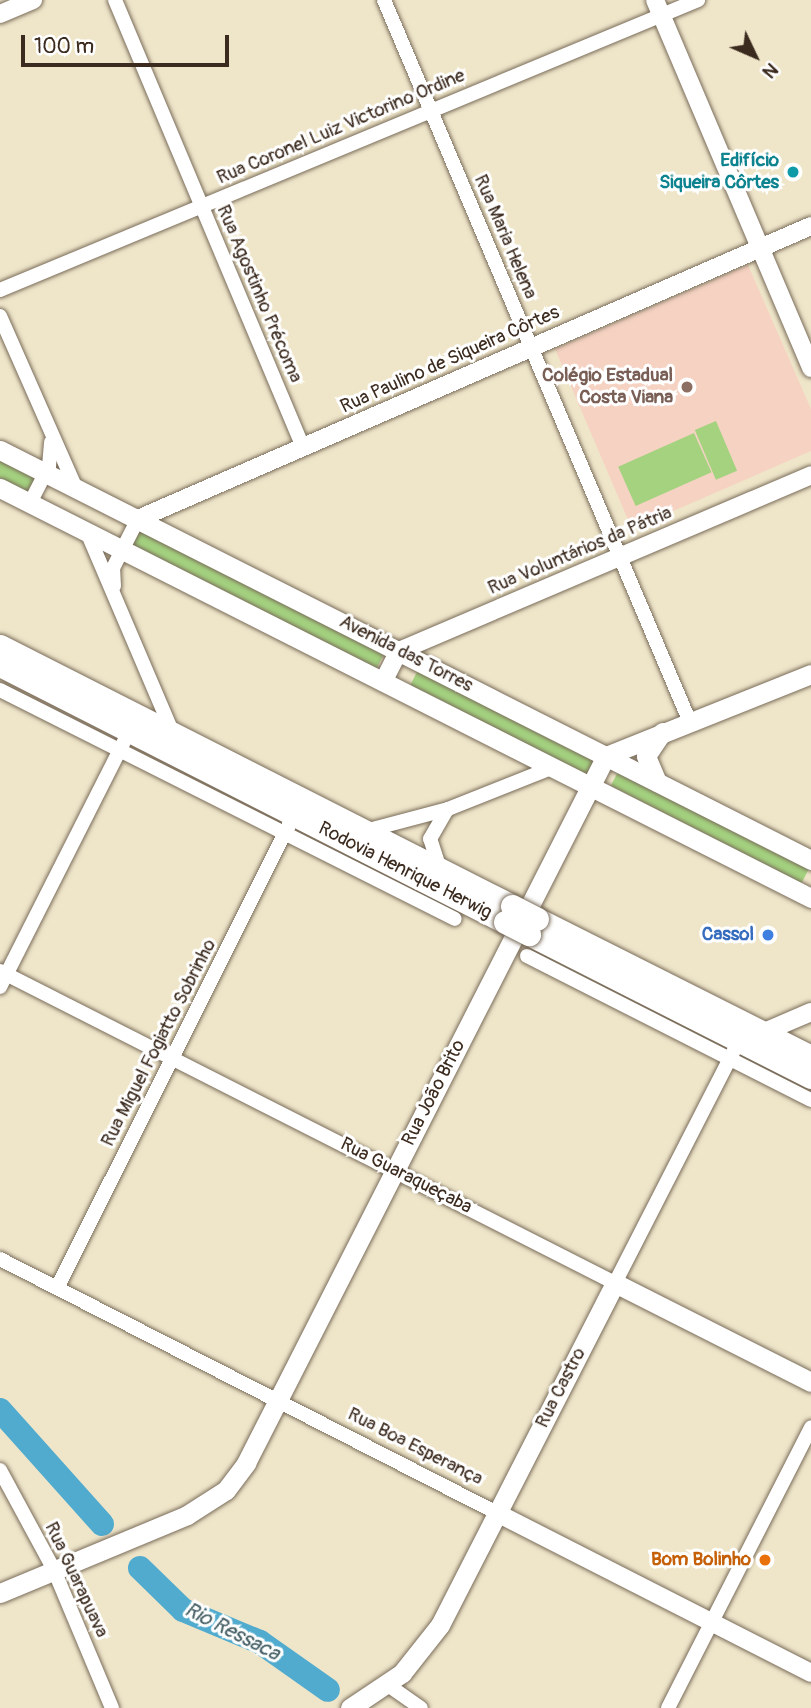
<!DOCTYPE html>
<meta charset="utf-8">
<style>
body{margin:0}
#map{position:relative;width:811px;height:1708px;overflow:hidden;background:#efe6ca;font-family:Pangolin,sans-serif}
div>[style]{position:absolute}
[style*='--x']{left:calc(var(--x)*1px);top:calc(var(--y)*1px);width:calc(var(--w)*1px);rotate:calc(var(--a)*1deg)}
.built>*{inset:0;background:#f5d2c2}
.green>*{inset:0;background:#a4d27f;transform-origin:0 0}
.river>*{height:24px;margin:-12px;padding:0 12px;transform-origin:12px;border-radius:12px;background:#50abce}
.roads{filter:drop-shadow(0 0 2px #7a6c5a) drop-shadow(0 0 2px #7a6c5a)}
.minor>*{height:14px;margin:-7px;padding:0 7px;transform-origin:7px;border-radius:7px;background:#fff}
.tertiary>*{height:18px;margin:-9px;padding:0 9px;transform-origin:9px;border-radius:9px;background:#fff}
.secondary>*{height:19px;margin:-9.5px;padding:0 9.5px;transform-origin:9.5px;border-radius:9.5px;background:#fff}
.trunk>*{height:23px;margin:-11.5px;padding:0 11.5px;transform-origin:11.5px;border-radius:11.5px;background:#fff}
.bridges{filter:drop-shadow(0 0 2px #7a6c5a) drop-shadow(0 0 2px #7a6c5a)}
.trunk-bridge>*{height:23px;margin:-11.5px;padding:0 11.5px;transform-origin:11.5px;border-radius:11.5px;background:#fff}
.dots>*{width:19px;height:19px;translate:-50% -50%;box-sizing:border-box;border:4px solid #fff;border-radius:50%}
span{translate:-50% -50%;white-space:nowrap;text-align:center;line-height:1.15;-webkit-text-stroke:6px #fff;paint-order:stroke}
.street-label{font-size:19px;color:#3b2a1e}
.culture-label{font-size:19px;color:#0d838f;font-weight:700}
.right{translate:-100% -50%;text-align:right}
.education-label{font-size:19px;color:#785e54;font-weight:700}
.shop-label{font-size:19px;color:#366cbe;font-weight:700}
.food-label{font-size:19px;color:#c56008;font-weight:700}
.water-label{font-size:21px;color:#435e64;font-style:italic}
.north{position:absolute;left:720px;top:21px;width:70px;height:70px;-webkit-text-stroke:5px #fff;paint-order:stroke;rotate:134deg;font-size:19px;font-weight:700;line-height:28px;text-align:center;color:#3b2a1e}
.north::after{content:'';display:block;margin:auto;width:24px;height:32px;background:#3b2a1e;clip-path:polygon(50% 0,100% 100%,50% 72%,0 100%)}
.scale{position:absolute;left:21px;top:35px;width:208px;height:32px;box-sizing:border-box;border:4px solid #3b2a1e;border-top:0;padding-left:9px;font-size:21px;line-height:24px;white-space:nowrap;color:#3b2a1e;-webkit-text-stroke:5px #fff;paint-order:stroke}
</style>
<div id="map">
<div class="built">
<div style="clip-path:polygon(748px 265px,811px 409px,811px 451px,632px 529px,555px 349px)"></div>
</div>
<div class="green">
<div style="left:716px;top:421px;width:54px;height:23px;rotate:67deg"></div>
<div style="left:694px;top:433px;width:43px;height:83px;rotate:66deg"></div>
<div style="clip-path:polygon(0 458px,36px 477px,29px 492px,0 478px)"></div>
<div style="clip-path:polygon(140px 531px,386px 650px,376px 669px,132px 545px)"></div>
<div style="left:419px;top:668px;width:202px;height:21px;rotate:27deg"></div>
<div style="left:620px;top:768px;width:214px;height:20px;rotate:27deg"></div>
</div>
<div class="river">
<div style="--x:0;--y:1410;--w:153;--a:48.2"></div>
<div style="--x:140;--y:1568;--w:60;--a:44.3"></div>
<div style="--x:183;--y:1610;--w:83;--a:22.6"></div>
<div style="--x:260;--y:1642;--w:83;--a:35.2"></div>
</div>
<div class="roads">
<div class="minor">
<div style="--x:115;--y:0;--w:485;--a:67.2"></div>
<div style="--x:384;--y:0;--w:782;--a:67.04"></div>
<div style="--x:0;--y:290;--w:756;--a:-22.56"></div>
<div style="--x:0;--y:316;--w:188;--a:66.2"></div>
<div style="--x:30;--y:503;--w:42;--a:-62.8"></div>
<div style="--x:49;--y:466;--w:24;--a:-85"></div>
<div style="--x:87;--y:532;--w:220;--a:66.9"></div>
<div style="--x:114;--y:586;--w:18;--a:-93"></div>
<div style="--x:113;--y:568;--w:55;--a:-63"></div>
<div style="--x:0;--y:690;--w:509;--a:26.72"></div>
<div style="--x:365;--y:831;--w:86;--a:-14.8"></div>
<div style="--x:448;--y:809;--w:111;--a:-21.7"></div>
<div style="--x:440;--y:869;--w:32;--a:-108"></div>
<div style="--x:430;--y:839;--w:34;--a:-60"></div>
<div style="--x:527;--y:956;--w:318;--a:26.9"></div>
<div style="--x:0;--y:971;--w:690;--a:26.9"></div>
<div style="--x:615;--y:1283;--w:272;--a:-62.9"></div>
<div style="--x:0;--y:987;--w:275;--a:-63.2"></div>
<div style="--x:0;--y:1259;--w:558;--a:27.07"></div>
<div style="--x:57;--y:1288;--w:529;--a:-63.39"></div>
<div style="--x:0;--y:1470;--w:114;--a:61.6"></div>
<div style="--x:54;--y:1570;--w:150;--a:67.2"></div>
<div style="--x:388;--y:1685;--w:40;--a:34.9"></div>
<div style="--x:668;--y:1708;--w:315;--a:-63"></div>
</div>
<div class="tertiary">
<div style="--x:655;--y:0;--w:400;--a:67"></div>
<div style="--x:0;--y:14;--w:36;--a:-23"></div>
<div style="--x:138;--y:519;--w:734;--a:-23.53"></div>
<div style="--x:383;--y:682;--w:35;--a:-63"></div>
<div style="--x:399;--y:651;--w:448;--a:-23.1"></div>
<div style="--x:762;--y:1033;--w:53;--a:-23.2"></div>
<div style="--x:497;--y:1513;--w:352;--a:27"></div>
</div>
<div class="secondary">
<div style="--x:0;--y:450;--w:909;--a:26.82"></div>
<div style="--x:0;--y:488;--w:909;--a:26.82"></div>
<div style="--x:657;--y:782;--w:28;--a:-113"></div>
<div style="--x:646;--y:756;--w:29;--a:-56"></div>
<div style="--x:0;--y:1593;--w:203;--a:-22.6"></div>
<div style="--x:187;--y:1515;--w:46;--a:-32.7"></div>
<div style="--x:226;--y:1490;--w:34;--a:-53"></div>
<div style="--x:246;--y:1463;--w:793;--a:-63.02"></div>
<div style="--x:606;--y:756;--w:221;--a:-21.8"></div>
<div style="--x:350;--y:1708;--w:63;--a:-33.9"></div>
<div style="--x:402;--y:1673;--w:61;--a:-51.6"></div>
<div style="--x:440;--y:1625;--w:384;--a:-62.9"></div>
<div style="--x:615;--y:1283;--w:220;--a:26.8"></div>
</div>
<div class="trunk">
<div style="--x:0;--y:646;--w:574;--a:26.92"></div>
<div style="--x:0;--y:665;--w:567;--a:26.97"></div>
<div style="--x:537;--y:919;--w:307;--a:26.7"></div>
<div style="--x:529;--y:934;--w:316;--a:26.9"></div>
</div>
</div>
<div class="bridges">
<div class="trunk-bridge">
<div style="--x:512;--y:906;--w:28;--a:27"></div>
<div style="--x:505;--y:922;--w:27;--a:27"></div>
</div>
</div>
<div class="dots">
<div style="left:793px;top:172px;background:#0f9aa8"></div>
<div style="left:687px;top:387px;background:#8d6e63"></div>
<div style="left:768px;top:935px;background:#3f7fe0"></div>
<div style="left:765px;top:1560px;background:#e8710a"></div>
</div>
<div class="street-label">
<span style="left:341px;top:127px;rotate:-23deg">Rua Coronel Luiz Victorino Ordine</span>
<span style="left:505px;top:237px;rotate:67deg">Rua Maria Helena</span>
<span style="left:259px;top:294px;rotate:67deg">Rua Agostinho Précoma</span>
<span style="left:450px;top:360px;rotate:-24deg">Rua Paulino de Siqueira Côrtes</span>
<span style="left:580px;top:551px;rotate:-23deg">Rua Voluntários da Pátria</span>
<span style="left:406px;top:654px;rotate:27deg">Avenida das Torres</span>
<span style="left:405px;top:871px;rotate:27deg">Rodovia Henrique Herwig</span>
<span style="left:159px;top:1043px;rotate:-63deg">Rua Miguel Fogiatto Sobrinho</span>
<span style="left:434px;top:1093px;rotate:-63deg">Rua João Brito</span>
<span style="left:406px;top:1176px;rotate:27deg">Rua Guaraqueçaba</span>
<span style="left:561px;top:1388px;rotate:-63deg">Rua Castro</span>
<span style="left:415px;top:1447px;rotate:27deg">Rua Boa Esperança</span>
<span style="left:76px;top:1580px;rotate:65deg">Rua Guarapuava</span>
</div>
<div class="culture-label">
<span class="right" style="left:779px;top:172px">Edifício<br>Siqueira Côrtes</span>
</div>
<div class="education-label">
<span class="right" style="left:673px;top:387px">Colégio Estadual<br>Costa Viana</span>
</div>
<div class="shop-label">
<span class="right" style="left:754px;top:935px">Cassol</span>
</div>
<div class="food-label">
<span class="right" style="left:751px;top:1560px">Bom Bolinho</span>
</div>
<div class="water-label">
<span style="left:232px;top:1632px;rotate:27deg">Rio Ressaca</span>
</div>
<div class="north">N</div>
<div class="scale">100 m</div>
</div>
